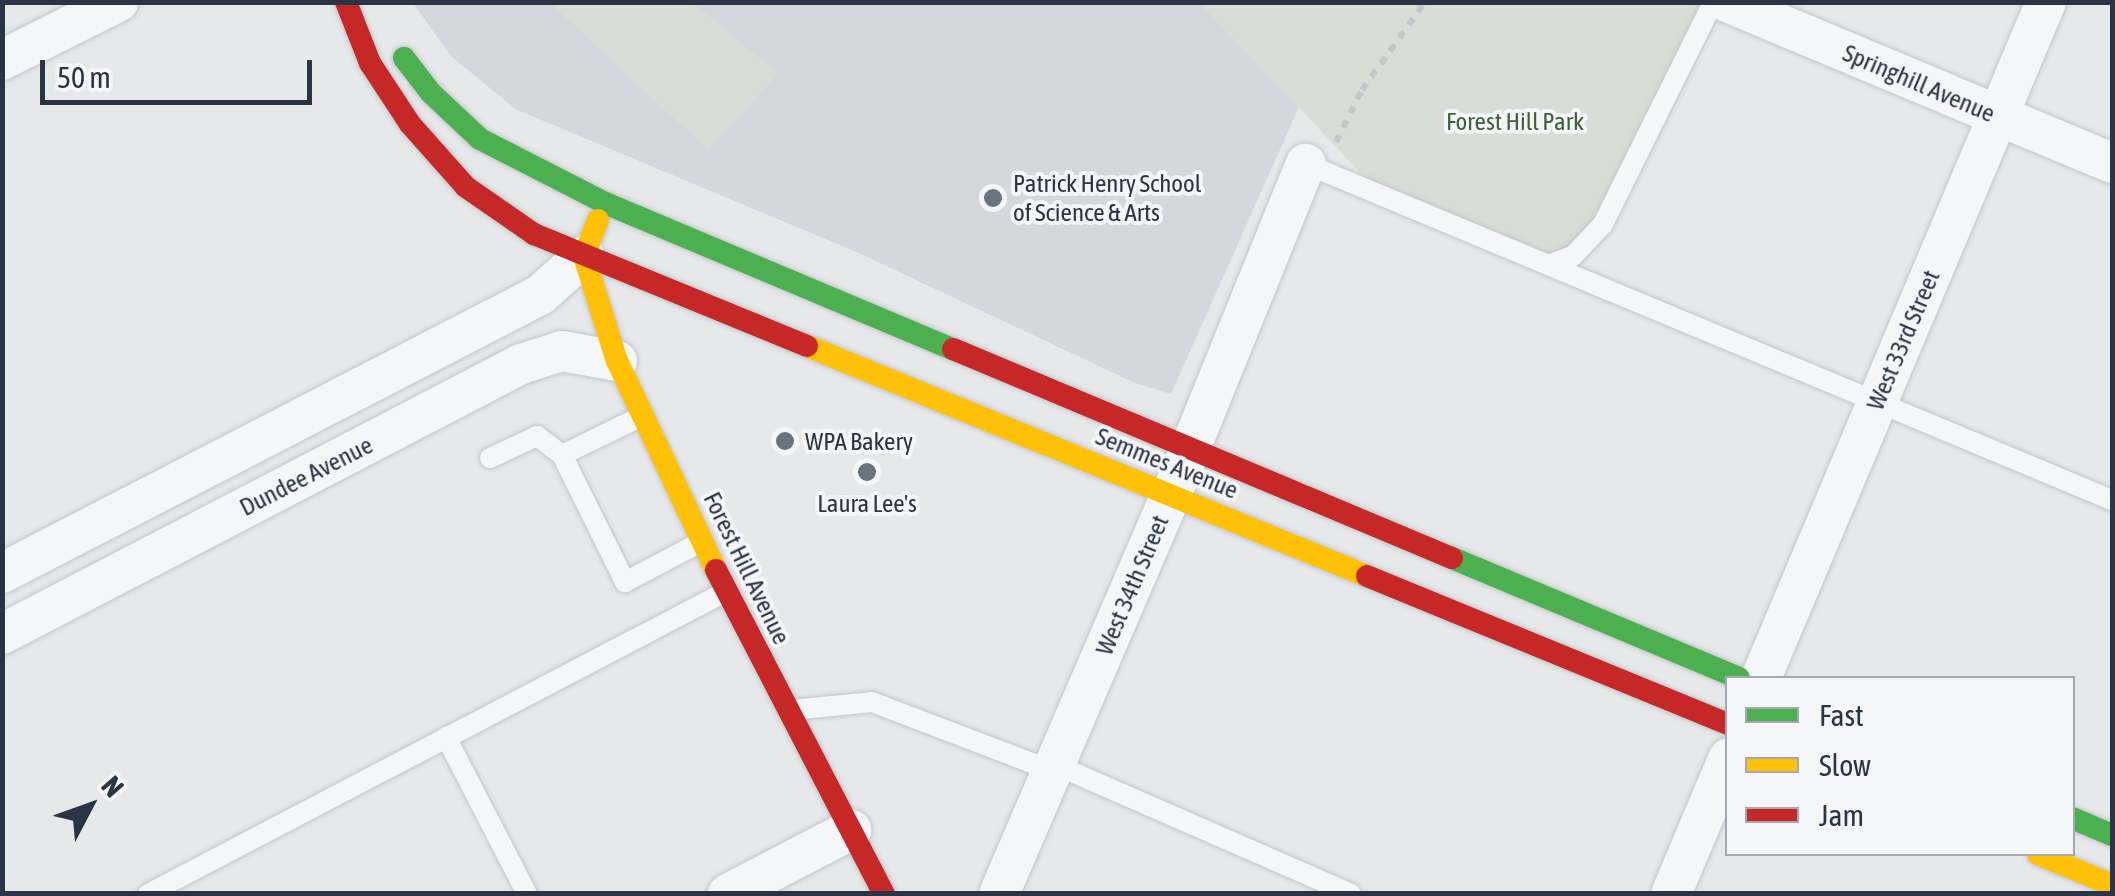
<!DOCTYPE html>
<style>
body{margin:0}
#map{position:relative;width:2115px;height:896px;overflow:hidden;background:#e6e8ea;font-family:"Asap Condensed",sans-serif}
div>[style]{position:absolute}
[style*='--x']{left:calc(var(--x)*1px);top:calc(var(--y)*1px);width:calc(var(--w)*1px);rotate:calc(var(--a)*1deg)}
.built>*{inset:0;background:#d4d7dd}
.green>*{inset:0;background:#d6ded6}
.path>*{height:6px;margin-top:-3px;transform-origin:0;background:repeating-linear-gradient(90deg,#c5c6ca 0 8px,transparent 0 16px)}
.roads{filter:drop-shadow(0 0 2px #c4c6c8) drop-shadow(0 0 2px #c4c6c8)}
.lane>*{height:20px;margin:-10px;padding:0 10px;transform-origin:10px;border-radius:10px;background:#f5f6f7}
.street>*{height:40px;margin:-20px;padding:0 20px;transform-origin:20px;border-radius:20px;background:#f5f6f7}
.fast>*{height:22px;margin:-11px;padding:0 11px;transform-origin:11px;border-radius:11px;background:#4caf50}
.slow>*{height:22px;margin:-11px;padding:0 11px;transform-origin:11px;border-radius:11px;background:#ffc107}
.jam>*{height:22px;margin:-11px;padding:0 11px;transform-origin:11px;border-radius:11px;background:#c62828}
.dots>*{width:28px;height:28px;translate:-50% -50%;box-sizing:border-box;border:5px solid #f4f6f9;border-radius:50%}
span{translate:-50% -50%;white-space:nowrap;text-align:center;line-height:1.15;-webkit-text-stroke:8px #f4f6f9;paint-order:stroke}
.street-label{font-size:25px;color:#2b3445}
.park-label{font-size:25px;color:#3f6138}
.poi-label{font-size:25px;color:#2b3445}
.left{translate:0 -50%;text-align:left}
.frame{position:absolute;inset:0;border:5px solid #2b3445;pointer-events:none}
.legend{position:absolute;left:1725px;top:676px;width:350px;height:180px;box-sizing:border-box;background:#f4f6f9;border:2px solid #a4a8b1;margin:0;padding:12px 18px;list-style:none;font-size:30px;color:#2b3445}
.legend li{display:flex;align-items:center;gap:20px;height:50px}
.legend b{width:50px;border:2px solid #a4a8b1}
.north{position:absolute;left:40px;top:756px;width:100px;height:100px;-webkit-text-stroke:8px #f4f6f9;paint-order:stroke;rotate:49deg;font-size:28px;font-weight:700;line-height:40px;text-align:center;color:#2b3445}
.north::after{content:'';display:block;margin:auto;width:35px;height:45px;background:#2b3445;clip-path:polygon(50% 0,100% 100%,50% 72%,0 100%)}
.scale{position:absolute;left:40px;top:60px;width:272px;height:45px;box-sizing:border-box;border:5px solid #2b3445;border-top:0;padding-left:12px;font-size:30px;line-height:35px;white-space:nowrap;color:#2b3445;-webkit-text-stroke:8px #f4f6f9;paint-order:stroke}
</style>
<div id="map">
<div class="built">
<div style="clip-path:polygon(413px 3px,1200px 3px,1299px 107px,1171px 394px,1135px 383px,861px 254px,515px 109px,451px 56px)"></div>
</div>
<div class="green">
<div style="clip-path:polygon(556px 3px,693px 3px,778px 74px,708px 150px,554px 7px)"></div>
<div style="clip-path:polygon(1200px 3px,1711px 3px,1574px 280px,1374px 187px)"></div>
</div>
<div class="path">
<div style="--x:1336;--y:142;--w:58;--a:-63.4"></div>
<div style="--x:1362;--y:90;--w:108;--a:-54.4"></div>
</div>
<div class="roads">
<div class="lane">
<div style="--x:1306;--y:164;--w:873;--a:22.63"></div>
<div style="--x:1548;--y:265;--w:27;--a:-20"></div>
<div style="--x:1573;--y:256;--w:44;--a:-46.8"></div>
<div style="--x:1603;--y:224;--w:248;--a:-63.6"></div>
<div style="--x:642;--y:416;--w:89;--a:154"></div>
<div style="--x:562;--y:455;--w:142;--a:63.6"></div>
<div style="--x:625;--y:582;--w:86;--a:-27.8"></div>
<div style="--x:490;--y:458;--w:52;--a:-25.1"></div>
<div style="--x:537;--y:436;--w:31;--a:37"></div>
<div style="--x:791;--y:710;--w:81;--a:-5.6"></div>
<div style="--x:872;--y:702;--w:194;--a:20.9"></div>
<div style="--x:446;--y:737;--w:177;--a:62.7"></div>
<div style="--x:1056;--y:765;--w:322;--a:23.6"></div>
<div style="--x:148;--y:894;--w:649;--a:-27.63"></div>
</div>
<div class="street">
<div style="--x:1727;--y:2;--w:417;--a:22.7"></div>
<div style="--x:2;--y:60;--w:130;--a:-26.6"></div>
<div style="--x:2;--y:573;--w:606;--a:-27.33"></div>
<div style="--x:540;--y:295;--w:59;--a:-41.6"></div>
<div style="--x:2;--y:634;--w:585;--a:-27.48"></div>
<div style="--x:521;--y:364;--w:43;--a:-17.6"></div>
<div style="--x:562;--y:351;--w:56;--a:10.3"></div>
<div style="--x:1761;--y:678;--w:734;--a:-67.14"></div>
<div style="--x:728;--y:894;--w:139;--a:-27.5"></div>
<div style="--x:999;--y:894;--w:455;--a:-66.7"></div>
<div style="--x:1179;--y:476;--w:337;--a:-67.9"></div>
<div style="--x:1671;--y:894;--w:147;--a:-67.1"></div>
</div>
<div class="fast">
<div style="--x:404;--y:58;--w:44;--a:52.4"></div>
<div style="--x:431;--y:93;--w:67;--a:43.2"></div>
<div style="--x:480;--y:139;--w:140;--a:27.1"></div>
<div style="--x:605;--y:203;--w:377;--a:22.8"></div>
<div style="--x:1452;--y:558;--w:311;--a:22.7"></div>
<div style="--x:2072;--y:818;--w:43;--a:23"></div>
</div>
<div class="slow">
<div style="--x:598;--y:220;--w:39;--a:111"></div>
<div style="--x:584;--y:256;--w:110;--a:72.6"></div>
<div style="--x:617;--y:361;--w:231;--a:64.7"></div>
<div style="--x:807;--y:346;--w:605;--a:22.33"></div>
<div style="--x:2038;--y:854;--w:80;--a:22.7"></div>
</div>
<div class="jam">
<div style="--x:346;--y:2;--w:66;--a:68.5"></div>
<div style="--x:370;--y:63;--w:73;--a:56.7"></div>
<div style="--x:410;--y:124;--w:84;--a:48.4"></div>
<div style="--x:466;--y:187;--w:83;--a:34.7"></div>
<div style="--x:534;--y:234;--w:295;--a:22.3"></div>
<div style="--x:953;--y:349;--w:541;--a:22.73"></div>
<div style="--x:716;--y:570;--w:365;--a:62.6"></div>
<div style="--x:1367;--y:576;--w:390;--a:22.3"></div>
</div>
</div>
<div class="dots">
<div style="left:993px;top:198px;background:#6c737f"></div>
<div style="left:785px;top:441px;background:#6c737f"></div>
<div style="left:867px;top:472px;background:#6c737f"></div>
</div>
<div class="street-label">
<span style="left:1919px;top:83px;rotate:23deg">Springhill Avenue</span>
<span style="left:1903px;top:340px;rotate:-67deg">West 33rd Street</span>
<span style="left:1167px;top:463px;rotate:22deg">Semmes Avenue</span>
<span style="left:306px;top:476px;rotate:-27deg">Dundee Avenue</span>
<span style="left:747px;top:568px;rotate:64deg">Forest Hill Avenue</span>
<span style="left:1132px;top:585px;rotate:-67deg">West 34th Street</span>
</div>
<div class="park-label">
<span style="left:1515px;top:121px">Forest Hill Park</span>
</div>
<div class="poi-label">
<span class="left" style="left:1013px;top:198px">Patrick Henry School<br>of Science &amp; Arts</span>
<span class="left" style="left:805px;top:441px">WPA Bakery</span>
<span style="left:867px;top:503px">Laura Lee's</span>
</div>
<div class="frame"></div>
<ul class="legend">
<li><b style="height:12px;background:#4caf50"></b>Fast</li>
<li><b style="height:12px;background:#ffc107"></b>Slow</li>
<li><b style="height:12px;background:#c62828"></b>Jam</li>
</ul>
<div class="north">N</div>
<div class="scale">50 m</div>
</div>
